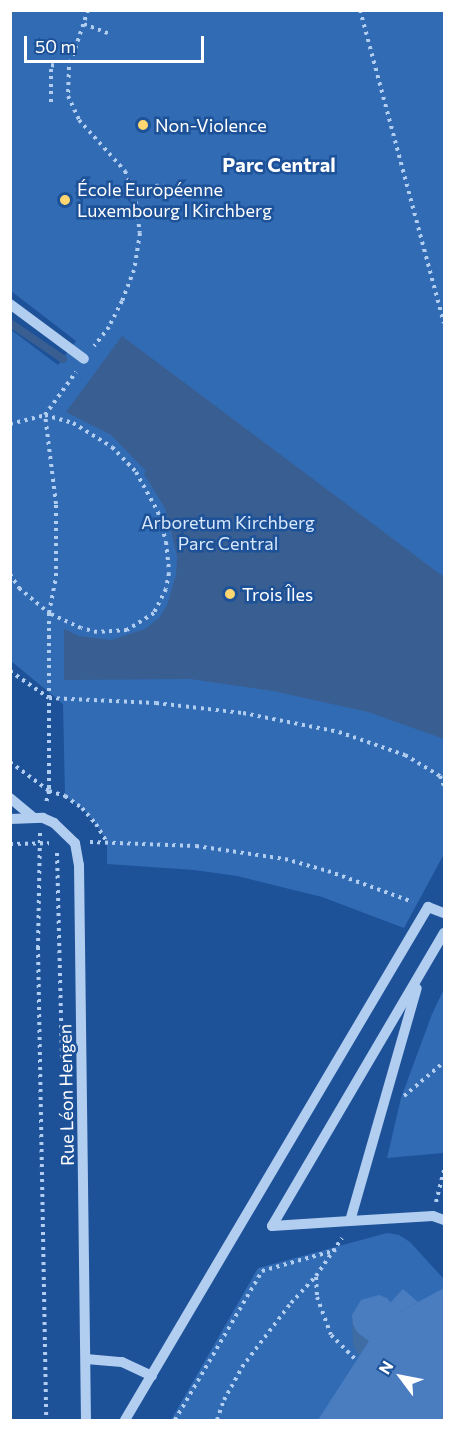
<!DOCTYPE html>
<meta charset="utf-8">
<style>
body{margin:0}
#map{position:relative;width:455px;height:1431px;overflow:hidden;background:#1d5198;font-family:Commissioner,sans-serif}
div>[style]{position:absolute}
[style*='--x']{left:calc(var(--x)*1px);top:calc(var(--y)*1px);width:calc(var(--w)*1px);rotate:calc(var(--a)*1deg)}
.green>*{inset:0;background:#316bb4}
.water>*{inset:0;background:#395f92}
.stream>*{height:8px;margin:-4px;padding:0 4px;transform-origin:4px;border-radius:4px;background:#395f92}
.path>*{height:4px;margin-top:-2px;transform-origin:0;background:repeating-linear-gradient(90deg,#b1cdf0 0 3px,transparent 0 7.5px)}
.minor>*{height:10px;margin:-5px;padding:0 5px;transform-origin:5px;border-radius:5px;background:#b1cdf0}
.wall>*{inset:0;background:#406ca4}
.building>*{inset:0;background:#4a7dbf}
.dots>*{width:16px;height:16px;translate:-50% -50%;box-sizing:border-box;border:3px solid #1d5198;border-radius:50%}
span{translate:-50% -50%;white-space:nowrap;text-align:center;line-height:1.15;-webkit-text-stroke:5px #1d5198;paint-order:stroke}
.poi-label{font-size:18px;color:#fff}
.left{translate:0 -50%;text-align:left}
.park-label{font-size:18px;color:#d8e8fb}
.street-label{font-size:18px;color:#fff}
.neighbourhood-label{font-size:20px;color:#fff;font-weight:700}
.frame{position:absolute;inset:0;border:12px solid #fff;pointer-events:none}
.north{position:absolute;left:371px;top:1347px;width:60px;height:60px;-webkit-text-stroke:4px #1d5198;paint-order:stroke;rotate:302deg;font-size:16px;font-weight:700;line-height:24px;text-align:center;color:#fff}
.north::after{content:'';display:block;margin:auto;width:21px;height:27px;background:#fff;clip-path:polygon(50% 0,100% 100%,50% 72%,0 100%)}
.scale{position:absolute;left:24px;top:36px;width:180px;height:27px;box-sizing:border-box;border:3px solid #fff;border-top:0;padding-left:8px;font-size:18px;line-height:21px;white-space:nowrap;color:#fff;-webkit-text-stroke:4px #1d5198;paint-order:stroke}
</style>
<div id="map">
<div class="green">
<div style="clip-path:polygon(11px 11px,444px 11px,444px 854px,404px 928px,322px 897px,237px 876px,194px 870px,107px 864px,107px 842px,96px 824px,82px 808px,65px 796px,63px 704px,11px 661px,10px 329px,58px 365px,76px 341px,11px 291px)"></div>
<div style="clip-path:polygon(444px 989px,444px 1153px,387px 1158px,401px 1098px,432px 1014px)"></div>
<div style="clip-path:polygon(387px 1233px,399px 1235px,410px 1242px,444px 1279px,444px 1420px,171px 1420px,258px 1268px)"></div>
</div>
<div class="water">
<div style="clip-path:polygon(122px 336px,444px 577px,444px 739px,368px 712px,273px 691px,190px 679px,64px 680px,64px 629px,79px 636px,111px 640px,145px 629px,159px 618px,167px 605px,176px 575px,177px 557px,169px 522px,165px 508px,144px 474px,146px 471px,111px 435px,66px 412px)"></div>
</div>
<div class="stream">
<div style="--x:10;--y:323;--w:64;--a:34.2"></div>
</div>
<div class="path">
<div style="--x:88;--y:10;--w:60;--a:108.4"></div>
<div style="--x:69;--y:67;--w:29;--a:92"></div>
<div style="--x:68;--y:96;--w:26;--a:65"></div>
<div style="--x:79;--y:120;--w:69;--a:48"></div>
<div style="--x:125;--y:171;--w:25;--a:67"></div>
<div style="--x:135;--y:194;--w:39;--a:83"></div>
<div style="--x:140;--y:233;--w:37;--a:99"></div>
<div style="--x:134;--y:270;--w:33;--a:111"></div>
<div style="--x:122;--y:301;--w:29;--a:117"></div>
<div style="--x:109;--y:327;--w:24;--a:128"></div>
<div style="--x:360;--y:10;--w:324;--a:75"></div>
<div style="--x:84;--y:24;--w:26;--a:21"></div>
<div style="--x:51;--y:102;--w:37;--a:-90"></div>
<div style="--x:51;--y:65;--w:6;--a:9"></div>
<div style="--x:135;--y:194;--w:30;--a:-20"></div>
<div style="--x:45;--y:415;--w:29;--a:16"></div>
<div style="--x:73;--y:423;--w:46;--a:31.6"></div>
<div style="--x:112;--y:447;--w:35;--a:46"></div>
<div style="--x:136;--y:472;--w:46;--a:61.2"></div>
<div style="--x:158;--y:512;--w:31;--a:75"></div>
<div style="--x:166;--y:542;--w:31;--a:84"></div>
<div style="--x:169;--y:573;--w:16;--a:101"></div>
<div style="--x:166;--y:589;--w:27;--a:117"></div>
<div style="--x:154;--y:613;--w:32;--a:148"></div>
<div style="--x:127;--y:630;--w:30;--a:176"></div>
<div style="--x:97;--y:632;--w:16;--a:-166"></div>
<div style="--x:81;--y:628;--w:35;--a:-155"></div>
<div style="--x:49;--y:613;--w:38;--a:-79"></div>
<div style="--x:56;--y:576;--w:72;--a:-90"></div>
<div style="--x:56;--y:504;--w:90;--a:-97"></div>
<div style="--x:10;--y:424;--w:36;--a:-14"></div>
<div style="--x:45;--y:415;--w:53;--a:-54.2"></div>
<div style="--x:10;--y:574;--w:17;--a:57"></div>
<div style="--x:19;--y:588;--w:39;--a:40"></div>
<div style="--x:49;--y:613;--w:178;--a:90"></div>
<div style="--x:49;--y:791;--w:12;--a:104"></div>
<div style="--x:10;--y:671;--w:47;--a:34.7"></div>
<div style="--x:49;--y:698;--w:107;--a:2.7"></div>
<div style="--x:156;--y:703;--w:88;--a:6.6"></div>
<div style="--x:243;--y:713;--w:98;--a:11.2"></div>
<div style="--x:339;--y:732;--w:70;--a:19.2"></div>
<div style="--x:405;--y:755;--w:41;--a:31"></div>
<div style="--x:440;--y:776;--w:11;--a:68"></div>
<div style="--x:10;--y:762;--w:49;--a:36.6"></div>
<div style="--x:49;--y:791;--w:17;--a:17"></div>
<div style="--x:65;--y:796;--w:21;--a:35"></div>
<div style="--x:82;--y:808;--w:21;--a:49"></div>
<div style="--x:96;--y:824;--w:21;--a:59"></div>
<div style="--x:40;--y:833;--w:114;--a:91"></div>
<div style="--x:38;--y:947;--w:473;--a:89"></div>
<div style="--x:90;--y:842;--w:106;--a:2.2"></div>
<div style="--x:196;--y:846;--w:90;--a:8.3"></div>
<div style="--x:285;--y:859;--w:45;--a:15.6"></div>
<div style="--x:328;--y:871;--w:90;--a:20"></div>
<div style="--x:10;--y:844;--w:39;--a:-1"></div>
<div style="--x:57;--y:853;--w:205;--a:88.6"></div>
<div style="--x:404;--y:1096;--w:51;--a:-40.2"></div>
<div style="--x:436;--y:1202;--w:33;--a:-76"></div>
<div style="--x:316;--y:1277;--w:20;--a:87"></div>
<div style="--x:317;--y:1297;--w:40;--a:69.8"></div>
<div style="--x:331;--y:1335;--w:40;--a:45"></div>
<div style="--x:175;--y:1420;--w:173;--a:-59.7"></div>
<div style="--x:262;--y:1271;--w:77;--a:-15.8"></div>
<div style="--x:217;--y:1420;--w:21;--a:-71"></div>
<div style="--x:224;--y:1400;--w:38;--a:-61"></div>
<div style="--x:242;--y:1367;--w:81;--a:-52.6"></div>
<div style="--x:291;--y:1303;--w:37;--a:-47"></div>
<div style="--x:316;--y:1276;--w:46;--a:-55.6"></div>
</div>
<div class="minor">
<div style="--x:10;--y:304;--w:92;--a:36.6"></div>
<div style="--x:10;--y:798;--w:31;--a:40"></div>
<div style="--x:10;--y:819;--w:33;--a:-2"></div>
<div style="--x:43;--y:818;--w:12;--a:24"></div>
<div style="--x:54;--y:823;--w:29;--a:44"></div>
<div style="--x:75;--y:843;--w:22;--a:80"></div>
<div style="--x:79;--y:865;--w:555;--a:89.28"></div>
<div style="--x:350;--y:1221;--w:83;--a:-3.4"></div>
<div style="--x:433;--y:1216;--w:12;--a:20"></div>
<div style="--x:272;--y:1226;--w:340;--a:-59.6"></div>
<div style="--x:272;--y:1226;--w:78;--a:-3.7"></div>
<div style="--x:350;--y:1221;--w:242;--a:-74"></div>
<div style="--x:86;--y:1359;--w:36;--a:5"></div>
<div style="--x:122;--y:1362;--w:33;--a:25"></div>
<div style="--x:125;--y:1420;--w:596;--a:-59.43"></div>
<div style="--x:428;--y:907;--w:17;--a:21"></div>
</div>
<div class="wall">
<div style="clip-path:polygon(403px 1289px,360px 1355px,357px 1353px,353px 1345px,352px 1315px,390px 1303px)"></div>
</div>
<div class="building">
<div style="clip-path:polygon(444px 1288px,444px 1420px,318px 1420px,369px 1341px,357px 1332px,353px 1324px,352px 1315px,361px 1300px,379px 1295px,387px 1298px,398px 1313px)"></div>
<div style="clip-path:polygon(403px 1289px,418px 1302px,398px 1313px,390px 1303px)"></div>
</div>
<div class="dots">
<div style="left:143px;top:125px;background:#ffd770"></div>
<div style="left:65px;top:200px;background:#ffd770"></div>
<div style="left:230px;top:594px;background:#ffd770"></div>
</div>
<div class="poi-label">
<span class="left" style="left:155px;top:125px">Non-Violence</span>
<span class="left" style="left:77px;top:200px">École Européenne<br>Luxembourg I Kirchberg</span>
<span class="left" style="left:242px;top:594px">Trois Îles</span>
</div>
<div class="park-label">
<span style="left:228px;top:533px">Arboretum Kirchberg<br>Parc Central</span>
</div>
<div class="street-label">
<span style="left:66px;top:1095px;rotate:-91deg">Rue Léon Hengen</span>
</div>
<div class="neighbourhood-label">
<span style="left:279px;top:164px">Parc Central</span>
</div>
<div class="frame"></div>
<div class="north">N</div>
<div class="scale">50 m</div>
</div>
